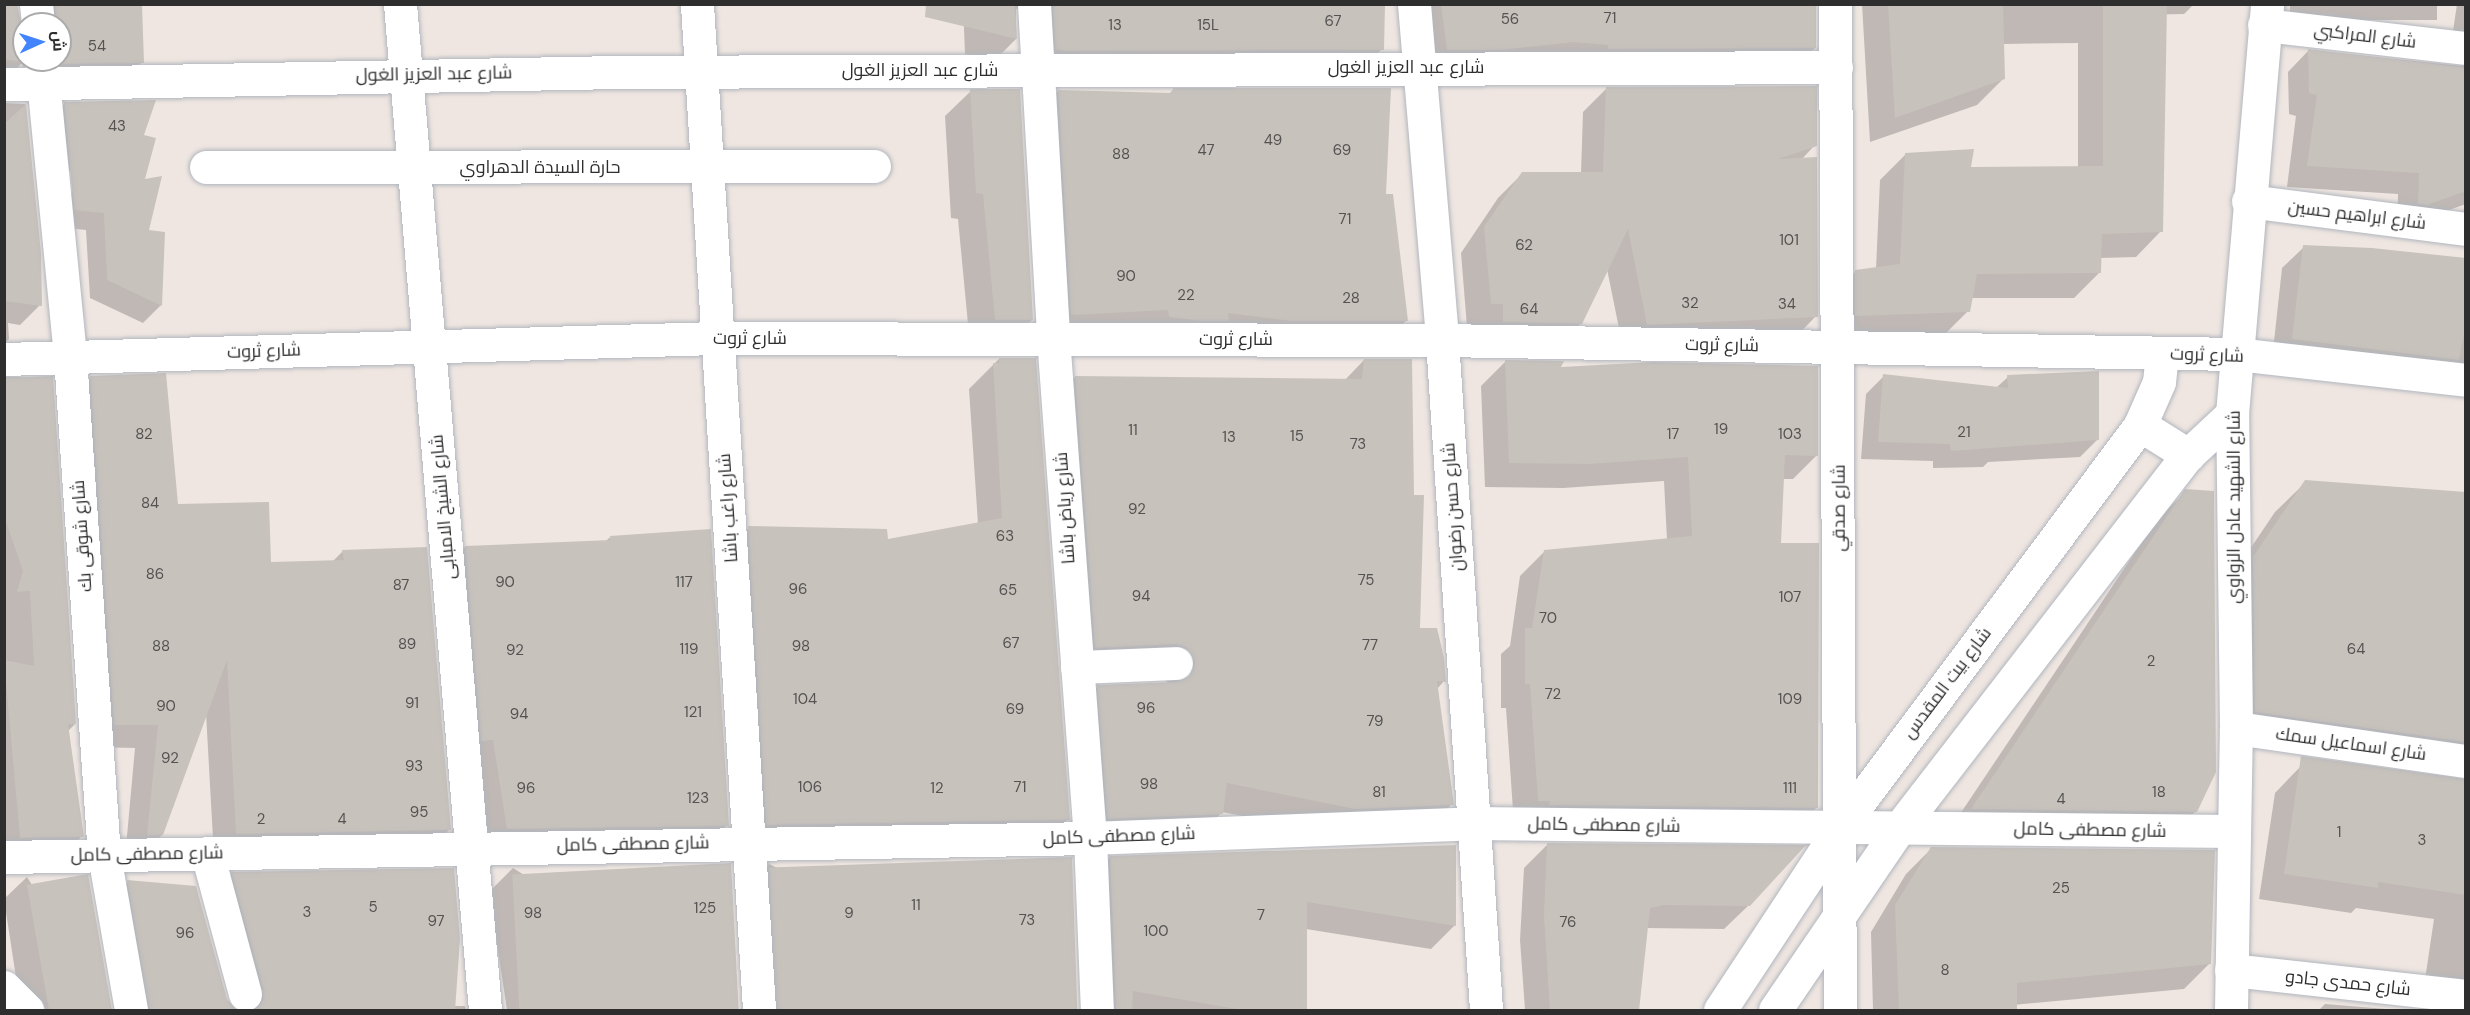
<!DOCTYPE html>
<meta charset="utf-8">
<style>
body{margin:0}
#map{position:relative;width:2470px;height:1015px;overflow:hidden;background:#efe6e1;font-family:"DM Sans",Cairo,sans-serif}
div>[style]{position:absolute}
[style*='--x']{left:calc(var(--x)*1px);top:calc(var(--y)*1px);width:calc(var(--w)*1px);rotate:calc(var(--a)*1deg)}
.shadow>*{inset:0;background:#0003;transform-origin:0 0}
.building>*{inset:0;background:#c8c2bc;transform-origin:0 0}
.roads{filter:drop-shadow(0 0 2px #b1b6be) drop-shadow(0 0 2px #b1b6be)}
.street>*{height:33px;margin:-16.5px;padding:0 16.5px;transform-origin:16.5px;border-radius:16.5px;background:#fff}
.secondary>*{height:33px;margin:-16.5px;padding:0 16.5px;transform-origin:16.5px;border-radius:16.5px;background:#fff}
span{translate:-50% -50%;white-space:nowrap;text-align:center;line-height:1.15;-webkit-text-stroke:4.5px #fff;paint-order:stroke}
.number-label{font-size:15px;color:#545352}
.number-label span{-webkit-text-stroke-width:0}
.street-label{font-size:18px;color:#2e2e2e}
.frame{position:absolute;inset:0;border:6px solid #2e2e2e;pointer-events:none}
.north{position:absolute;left:12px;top:12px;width:60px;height:60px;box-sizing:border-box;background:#fff;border:2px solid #ababab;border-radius:50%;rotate:87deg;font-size:16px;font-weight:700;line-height:24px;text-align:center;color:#2e2e2e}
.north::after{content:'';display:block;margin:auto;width:21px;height:27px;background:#4184fb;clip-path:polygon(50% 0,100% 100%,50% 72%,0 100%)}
</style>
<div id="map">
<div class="shadow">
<div style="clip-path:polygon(51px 4px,140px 4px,142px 62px,120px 84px,34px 71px,22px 65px,26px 60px,60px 60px,60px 24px,37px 24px)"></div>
<div style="clip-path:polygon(963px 4px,1383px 4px,1382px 49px,1360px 71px,1034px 71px,1020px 8px,1016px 9px,1016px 39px,994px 61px,965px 54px)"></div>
<div style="clip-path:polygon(1416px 4px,1815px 4px,1815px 48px,1792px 70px,1425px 72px)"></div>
<div style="clip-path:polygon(1862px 4px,2194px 4px,2184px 14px,2136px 15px,2161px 231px,2136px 257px,2100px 258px,2100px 272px,2074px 298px,1971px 298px,1968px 311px,1943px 336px,1830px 340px,1830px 297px,1856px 271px,1876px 269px,1880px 180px,1906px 154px,1970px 169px,2078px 168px,2078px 43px,2002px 44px,2003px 79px,1977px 105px,1870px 142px)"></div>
<div style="left:2290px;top:4px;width:147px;height:16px"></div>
<div style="clip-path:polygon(2457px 4px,2466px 4px,2466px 204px,2404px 226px,2397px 225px,2398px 194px,2287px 187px,2296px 116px,2289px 114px,2288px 72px,2309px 50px,2463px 66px,2450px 52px)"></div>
<div style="clip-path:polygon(4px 6px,24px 37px,21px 64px,4px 81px)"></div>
<div style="clip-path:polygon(1607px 88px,1815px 145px,1801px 160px,1816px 316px,1792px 341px,1623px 348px,1607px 269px,1581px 323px,1557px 347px,1467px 327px,1461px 253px,1498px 198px,1522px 174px,1581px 173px,1583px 112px)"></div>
<div style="clip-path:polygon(1173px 90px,1384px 195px,1406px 321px,1381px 345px,1050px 338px,1034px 116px,1058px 91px,1169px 94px)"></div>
<div style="clip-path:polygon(971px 91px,1032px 320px,1006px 345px,970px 345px,958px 219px,951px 218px,945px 116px)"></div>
<div style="clip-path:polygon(4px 103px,25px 104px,30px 155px,4px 172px)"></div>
<div style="clip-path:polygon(65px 103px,119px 169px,52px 171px,47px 121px)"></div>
<div style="clip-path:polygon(73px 192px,147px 232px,161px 305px,143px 323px,90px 298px,86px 230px,57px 227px,56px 209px)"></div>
<div style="clip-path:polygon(4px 205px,40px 305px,20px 325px,8px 323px,9px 339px,4px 344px)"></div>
<div style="clip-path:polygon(2304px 247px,2466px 260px,2466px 385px,2272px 360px,2282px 268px)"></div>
<div style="clip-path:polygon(999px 359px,1068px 819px,1044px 843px,743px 849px,724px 552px,749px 528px,887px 541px,978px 524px,969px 389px)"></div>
<div style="clip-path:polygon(1364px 360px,1412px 497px,1418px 630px,1444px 681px,1437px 689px,1452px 804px,1427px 829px,1330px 833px,1222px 812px,1197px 838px,1083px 843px,1073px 711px,1098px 686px,1168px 684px,1160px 671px,1070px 672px,1050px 402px,1075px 377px,1344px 381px)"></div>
<div style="clip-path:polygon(1506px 361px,1559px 369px,1817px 455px,1793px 479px,1782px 479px,1780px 544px,1817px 807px,1792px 832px,1514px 825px,1506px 708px,1501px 708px,1501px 654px,1510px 646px,1520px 576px,1545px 551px,1667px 540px,1664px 481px,1563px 488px,1485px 487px,1481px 386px)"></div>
<div style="clip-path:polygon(1884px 376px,1996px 388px,2008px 377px,2098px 439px,2080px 457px,1988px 462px,1983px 467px,1933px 468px,1933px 461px,1861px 459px,1866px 394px)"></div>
<div style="clip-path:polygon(4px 377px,51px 378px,75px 724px,68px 731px,82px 836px,62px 856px,4px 857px)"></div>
<div style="clip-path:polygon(91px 377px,177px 506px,269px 563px,332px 562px,343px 551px,449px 830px,426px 853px,214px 857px,206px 713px,162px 835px,138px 858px,125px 858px,135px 748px,91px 747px,68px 400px)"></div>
<div style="clip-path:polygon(2306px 482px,2466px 493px,2466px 756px,2225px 742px,2223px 589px,2275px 512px)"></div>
<div style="clip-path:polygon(2186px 491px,2196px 811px,2166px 841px,1944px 838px,2156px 521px)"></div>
<div style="clip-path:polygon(610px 537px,727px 825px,705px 847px,485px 851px,443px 569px,465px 547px,605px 542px)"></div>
<div style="clip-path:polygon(2300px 767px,2466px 792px,2466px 1010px,2422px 1000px,2434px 919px,2356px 908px,2351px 913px,2259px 899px,2275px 793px)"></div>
<div style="clip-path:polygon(1548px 844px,1749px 905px,1724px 929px,1646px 928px,1638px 1010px,1525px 1010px,1520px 940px,1524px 868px)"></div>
<div style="clip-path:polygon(1932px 848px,2209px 964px,2184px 989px,1960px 1010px,1873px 1010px,1871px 932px,1906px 874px)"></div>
<div style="clip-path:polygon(1110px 857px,1455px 925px,1431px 949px,1306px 929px,1306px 1010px,1092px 1010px,1086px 881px)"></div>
<div style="clip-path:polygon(769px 864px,1077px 1010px,753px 1010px,745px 888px)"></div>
<div style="clip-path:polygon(513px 868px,739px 1010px,507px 1010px,489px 892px)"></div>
<div style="clip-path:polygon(232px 873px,454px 1006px,465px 1006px,466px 1010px,241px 1010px,210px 896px)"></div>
<div style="clip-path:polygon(27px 877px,111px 1010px,21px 1010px,4px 899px)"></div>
<div style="clip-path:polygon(128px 882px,226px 1000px,236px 1010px,124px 1010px,106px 904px)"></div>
<div style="clip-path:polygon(2325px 1004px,2399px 1010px,2319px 1010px)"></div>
</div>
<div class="building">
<div style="clip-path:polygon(4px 4px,17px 4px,24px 36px,22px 62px,4px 59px)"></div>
<div style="clip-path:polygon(55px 4px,142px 4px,144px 63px,60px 64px,60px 24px,56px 24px)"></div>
<div style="clip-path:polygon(926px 4px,1015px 4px,1017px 39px,925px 17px)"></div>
<div style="clip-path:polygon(1053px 4px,1385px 4px,1384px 50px,1066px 51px,1055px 49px)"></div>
<div style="clip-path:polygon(1441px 4px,1816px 4px,1816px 48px,1608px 49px,1608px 45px,1573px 42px,1501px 50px,1447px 50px)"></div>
<div style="clip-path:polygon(1888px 4px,2003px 4px,2005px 79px,1895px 118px)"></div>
<div style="clip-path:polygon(2103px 4px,2167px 4px,2163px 232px,2102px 234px,2101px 273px,1977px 274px,1970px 312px,1855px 316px,1855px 270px,1900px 264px,1905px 153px,1974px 149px,1971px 167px,2103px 166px)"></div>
<div style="clip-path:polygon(2308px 49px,2466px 68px,2466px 191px,2427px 205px,2418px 204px,2419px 173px,2307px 166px,2317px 95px,2309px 93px)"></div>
<div style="clip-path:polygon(1817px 86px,1817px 146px,1778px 159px,1817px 157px,1818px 317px,1647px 325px,1628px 229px,1582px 324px,1503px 322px,1503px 304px,1491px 304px,1484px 227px,1522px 172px,1603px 172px,1606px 87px)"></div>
<div style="clip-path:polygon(1173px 88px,1391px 88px,1386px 194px,1393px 194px,1408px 321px,1291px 321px,1228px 313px,1229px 321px,1202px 321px,1169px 317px,1168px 310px,1071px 315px,1071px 320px,1058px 90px,1172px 93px)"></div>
<div style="clip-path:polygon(970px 89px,1020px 89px,1033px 320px,995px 320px,983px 194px,976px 193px)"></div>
<div style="clip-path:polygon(156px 100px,144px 135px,156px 138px,145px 179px,162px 176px,149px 230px,165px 232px,162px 306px,107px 280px,104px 213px,74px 210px,64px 102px)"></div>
<div style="clip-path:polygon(26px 104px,41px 253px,42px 306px,4px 301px,4px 124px)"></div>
<div style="clip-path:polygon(2303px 245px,2372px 248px,2466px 258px,2466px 325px,2459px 360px,2292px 339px)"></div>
<div style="clip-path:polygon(999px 358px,1036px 358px,1070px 820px,766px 825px,748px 526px,887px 529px,888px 539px,1002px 518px,993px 363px,999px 363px)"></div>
<div style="clip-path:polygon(1364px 359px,1412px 359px,1414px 495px,1424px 495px,1420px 628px,1437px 628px,1444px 658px,1446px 682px,1437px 681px,1454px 805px,1355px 809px,1227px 783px,1223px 814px,1107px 819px,1097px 685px,1177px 682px,1192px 672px,1195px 662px,1185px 647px,1176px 644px,1095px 648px,1075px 376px,1362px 379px)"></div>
<div style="clip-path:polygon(1505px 360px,1564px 361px,1561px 367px,1654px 362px,1818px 366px,1818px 456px,1785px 455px,1781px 543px,1819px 543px,1818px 808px,1549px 805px,1550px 801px,1538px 801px,1530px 684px,1525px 684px,1525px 628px,1532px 628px,1544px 550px,1692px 536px,1688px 457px,1589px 464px,1509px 463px)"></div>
<div style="clip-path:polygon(2099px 371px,2099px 440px,1951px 451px,1950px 444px,1878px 442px,1883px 374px,2008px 388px,2007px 375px)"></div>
<div style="clip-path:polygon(166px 373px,178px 504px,269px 502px,271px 562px,344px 560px,342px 550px,427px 547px,451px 830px,236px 834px,227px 660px,163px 835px,147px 836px,158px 725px,114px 725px,90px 376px)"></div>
<div style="clip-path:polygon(53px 376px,76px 724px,68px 724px,84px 837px,20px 838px,4px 660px,34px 666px,30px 591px,17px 592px,23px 571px,4px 516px,4px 378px)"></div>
<div style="clip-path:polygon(2305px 480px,2466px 492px,2466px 742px,2255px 712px,2253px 557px)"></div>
<div style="clip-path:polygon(2185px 489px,2214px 491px,2216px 772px,2197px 812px,1971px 809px)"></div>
<div style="clip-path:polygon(711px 529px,729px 826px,507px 829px,493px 740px,481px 741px,465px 546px,611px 540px,610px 536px)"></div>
<div style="clip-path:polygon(2301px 756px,2466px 779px,2466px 895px,2378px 882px,2378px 888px,2284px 874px)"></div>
<div style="clip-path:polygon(1547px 843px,1806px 845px,1750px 906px,1664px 905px,1650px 908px,1639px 1011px,1550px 1011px,1544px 915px)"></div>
<div style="clip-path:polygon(1456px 845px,1456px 926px,1307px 902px,1307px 1011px,1248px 1011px,1133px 991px,1132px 1011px,1116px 1011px,1110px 856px)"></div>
<div style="clip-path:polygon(1931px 847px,2215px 850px,2211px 964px,2017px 983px,2017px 1011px,1899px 1011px,1895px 905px)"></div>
<div style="left:1072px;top:857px;width:154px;height:303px;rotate:88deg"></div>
<div style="left:731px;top:863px;width:148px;height:219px;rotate:87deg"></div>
<div style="clip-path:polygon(454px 868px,460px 939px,455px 1011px,253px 1011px,263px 999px,263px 989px,231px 872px)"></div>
<div style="left:88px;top:874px;width:139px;height:62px;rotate:80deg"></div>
<div style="clip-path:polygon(127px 880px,196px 886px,227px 999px,237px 1011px,149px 1011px)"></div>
</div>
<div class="roads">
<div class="street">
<div style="--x:36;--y:4;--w:20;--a:84"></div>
<div style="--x:400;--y:4;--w:1010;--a:85.17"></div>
<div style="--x:697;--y:4;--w:1008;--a:86.47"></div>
<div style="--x:1034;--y:4;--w:334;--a:86.7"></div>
<div style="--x:1053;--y:337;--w:502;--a:85.78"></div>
<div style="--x:1090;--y:838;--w:172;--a:87.7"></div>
<div style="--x:1835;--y:4;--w:1006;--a:89.72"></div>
<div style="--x:2264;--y:25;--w:203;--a:6.5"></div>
<div style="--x:41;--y:60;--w:298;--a:84.4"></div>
<div style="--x:70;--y:357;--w:499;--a:86.1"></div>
<div style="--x:104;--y:855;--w:157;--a:80.1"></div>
<div style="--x:4;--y:84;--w:612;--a:-1.12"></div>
<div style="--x:616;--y:72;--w:1220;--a:-0.23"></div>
<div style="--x:206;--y:167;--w:668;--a:-0.09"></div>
<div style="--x:2248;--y:201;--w:220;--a:7.3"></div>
<div style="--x:4;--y:359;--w:713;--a:-1.69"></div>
<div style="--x:717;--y:338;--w:725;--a:0.16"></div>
<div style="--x:1442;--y:340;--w:794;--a:1.01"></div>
<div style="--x:2236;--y:354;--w:231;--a:6.4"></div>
<div style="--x:2140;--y:425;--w:57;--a:32"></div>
<div style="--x:1077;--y:667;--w:99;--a:-2.3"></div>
<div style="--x:2236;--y:728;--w:232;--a:8.2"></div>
<div style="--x:207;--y:853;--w:146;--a:74.9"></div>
<div style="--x:4;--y:857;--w:1086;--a:-1"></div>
<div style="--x:1090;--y:838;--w:384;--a:-2.2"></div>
<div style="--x:1474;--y:823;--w:758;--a:0.6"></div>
<div style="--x:2231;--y:970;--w:236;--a:6.3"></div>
<div style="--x:4;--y:987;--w:33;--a:45"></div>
<div style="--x:1720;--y:1010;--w:222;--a:-56.6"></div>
<div style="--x:1842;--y:825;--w:499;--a:-53.3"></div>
<div style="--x:2140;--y:425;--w:47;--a:-66.2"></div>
<div style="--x:2159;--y:382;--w:29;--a:-84"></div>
<div style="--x:1775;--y:1010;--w:222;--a:-55.7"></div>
<div style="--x:1900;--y:827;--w:470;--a:-52.3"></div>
<div style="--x:2188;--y:455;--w:60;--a:-43"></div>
<div style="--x:2231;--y:1010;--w:282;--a:-89"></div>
<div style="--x:2236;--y:728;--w:314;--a:-90.7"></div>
<div style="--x:2232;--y:414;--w:411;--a:-85.1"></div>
</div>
<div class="secondary">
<div style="--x:1414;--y:4;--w:337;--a:85.2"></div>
<div style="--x:1442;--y:340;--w:671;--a:86.24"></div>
</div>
</div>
<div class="number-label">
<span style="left:1610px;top:19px">71</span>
<span style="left:1510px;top:20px">56</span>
<span style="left:1333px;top:22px">67</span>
<span style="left:1115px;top:26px">13</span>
<span style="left:1208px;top:26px">15L</span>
<span style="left:97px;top:47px">54</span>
<span style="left:117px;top:127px">43</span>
<span style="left:1273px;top:141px">49</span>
<span style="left:1206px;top:151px">47</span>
<span style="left:1342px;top:151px">69</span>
<span style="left:1121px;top:155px">88</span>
<span style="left:1345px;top:220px">71</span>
<span style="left:1789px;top:241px">101</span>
<span style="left:1524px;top:246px">62</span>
<span style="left:1126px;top:277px">90</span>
<span style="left:1186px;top:296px">22</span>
<span style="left:1351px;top:299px">28</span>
<span style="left:1690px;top:304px">32</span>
<span style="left:1787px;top:305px">34</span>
<span style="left:1529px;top:310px">64</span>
<span style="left:1721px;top:430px">19</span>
<span style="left:1133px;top:431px">11</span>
<span style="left:1964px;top:433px">21</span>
<span style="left:144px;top:435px">82</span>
<span style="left:1673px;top:435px">17</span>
<span style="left:1790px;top:435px">103</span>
<span style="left:1297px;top:437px">15</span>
<span style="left:1229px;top:438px">13</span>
<span style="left:1358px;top:445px">73</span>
<span style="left:150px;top:504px">84</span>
<span style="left:1137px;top:510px">92</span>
<span style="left:1005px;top:537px">63</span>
<span style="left:155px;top:575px">86</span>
<span style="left:1366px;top:581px">75</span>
<span style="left:505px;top:583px">90</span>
<span style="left:684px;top:583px">117</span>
<span style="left:401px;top:586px">87</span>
<span style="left:798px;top:590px">96</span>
<span style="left:1008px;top:591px">65</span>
<span style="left:1141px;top:597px">94</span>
<span style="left:1790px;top:598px">107</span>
<span style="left:1548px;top:619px">70</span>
<span style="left:1011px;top:644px">67</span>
<span style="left:407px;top:645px">89</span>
<span style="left:1370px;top:646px">77</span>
<span style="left:161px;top:647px">88</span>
<span style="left:801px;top:647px">98</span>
<span style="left:689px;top:650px">119</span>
<span style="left:2356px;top:650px">64</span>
<span style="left:515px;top:651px">92</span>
<span style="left:2151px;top:662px">2</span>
<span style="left:1553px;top:695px">72</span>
<span style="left:805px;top:700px">104</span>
<span style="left:1790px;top:700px">109</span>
<span style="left:412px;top:704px">91</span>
<span style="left:166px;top:707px">90</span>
<span style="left:1146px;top:709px">96</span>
<span style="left:1015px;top:710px">69</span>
<span style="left:693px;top:713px">121</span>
<span style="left:519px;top:715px">94</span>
<span style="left:1375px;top:722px">79</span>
<span style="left:170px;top:759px">92</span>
<span style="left:414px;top:767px">93</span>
<span style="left:1149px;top:785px">98</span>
<span style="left:810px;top:788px">106</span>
<span style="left:1020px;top:788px">71</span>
<span style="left:526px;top:789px">96</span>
<span style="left:937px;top:789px">12</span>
<span style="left:1790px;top:789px">111</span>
<span style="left:1379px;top:793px">81</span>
<span style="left:2159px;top:793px">18</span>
<span style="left:698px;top:799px">123</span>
<span style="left:2061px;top:800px">4</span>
<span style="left:419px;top:813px">95</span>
<span style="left:261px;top:820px">2</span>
<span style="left:342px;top:820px">4</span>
<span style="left:2339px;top:833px">1</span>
<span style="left:2422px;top:841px">3</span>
<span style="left:2061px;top:889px">25</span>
<span style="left:916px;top:906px">11</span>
<span style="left:373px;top:908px">5</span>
<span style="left:705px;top:909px">125</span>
<span style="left:307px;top:913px">3</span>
<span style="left:533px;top:914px">98</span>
<span style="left:849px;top:914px">9</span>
<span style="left:1261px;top:916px">7</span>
<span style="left:1027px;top:921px">73</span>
<span style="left:436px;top:922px">97</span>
<span style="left:1568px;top:923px">76</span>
<span style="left:1156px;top:932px">100</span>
<span style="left:185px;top:934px">96</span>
<span style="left:1945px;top:971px">8</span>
</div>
<div class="street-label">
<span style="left:2365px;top:36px;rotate:7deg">شارع المراكبي</span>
<span style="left:1406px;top:67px">شارع عبد العزيز الغول</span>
<span style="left:920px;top:70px">شارع عبد العزيز الغول</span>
<span style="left:434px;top:74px;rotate:-1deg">شارع عبد العزيز الغول</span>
<span style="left:540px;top:167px">حارة السيدة الدهراوي</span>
<span style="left:2357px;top:215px;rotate:7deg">شارع ابراهيم حسين</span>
<span style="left:750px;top:338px">شارع ثروت</span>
<span style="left:1236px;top:339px">شارع ثروت</span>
<span style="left:1722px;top:345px;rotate:1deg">شارع ثروت</span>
<span style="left:264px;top:351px;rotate:-2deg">شارع ثروت</span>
<span style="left:2207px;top:355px;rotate:2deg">شارع ثروت</span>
<span style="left:443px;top:507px;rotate:-95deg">شارع الشيخ الامبابى</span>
<span style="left:1453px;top:507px;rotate:-94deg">شارع حسن رضوان</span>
<span style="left:2234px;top:507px;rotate:-90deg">شارع الشهيد عادل الزواوي</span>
<span style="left:728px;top:508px;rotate:-94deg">شارع راغب باشا</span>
<span style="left:1065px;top:508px;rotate:-94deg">شارع رياض باشا</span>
<span style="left:1839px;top:508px;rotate:-90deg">شارع صدقي</span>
<span style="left:82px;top:536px;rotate:-94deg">شارع شوقى بك</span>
<span style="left:1947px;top:683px;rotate:-53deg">شارع بيت المقدس</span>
<span style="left:2351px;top:744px;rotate:8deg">شارع اسماعيل سمك</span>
<span style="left:1604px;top:825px;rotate:1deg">شارع مصطفى كامل</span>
<span style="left:2090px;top:830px;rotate:1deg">شارع مصطفى كامل</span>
<span style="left:1119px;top:836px;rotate:-2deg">شارع مصطفى كامل</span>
<span style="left:633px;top:844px;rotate:-1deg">شارع مصطفى كامل</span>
<span style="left:147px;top:854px;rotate:-1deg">شارع مصطفى كامل</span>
<span style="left:2348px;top:983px;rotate:6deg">شارع حمدى جادو</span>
</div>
<div class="frame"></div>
<div class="north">ش</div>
</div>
